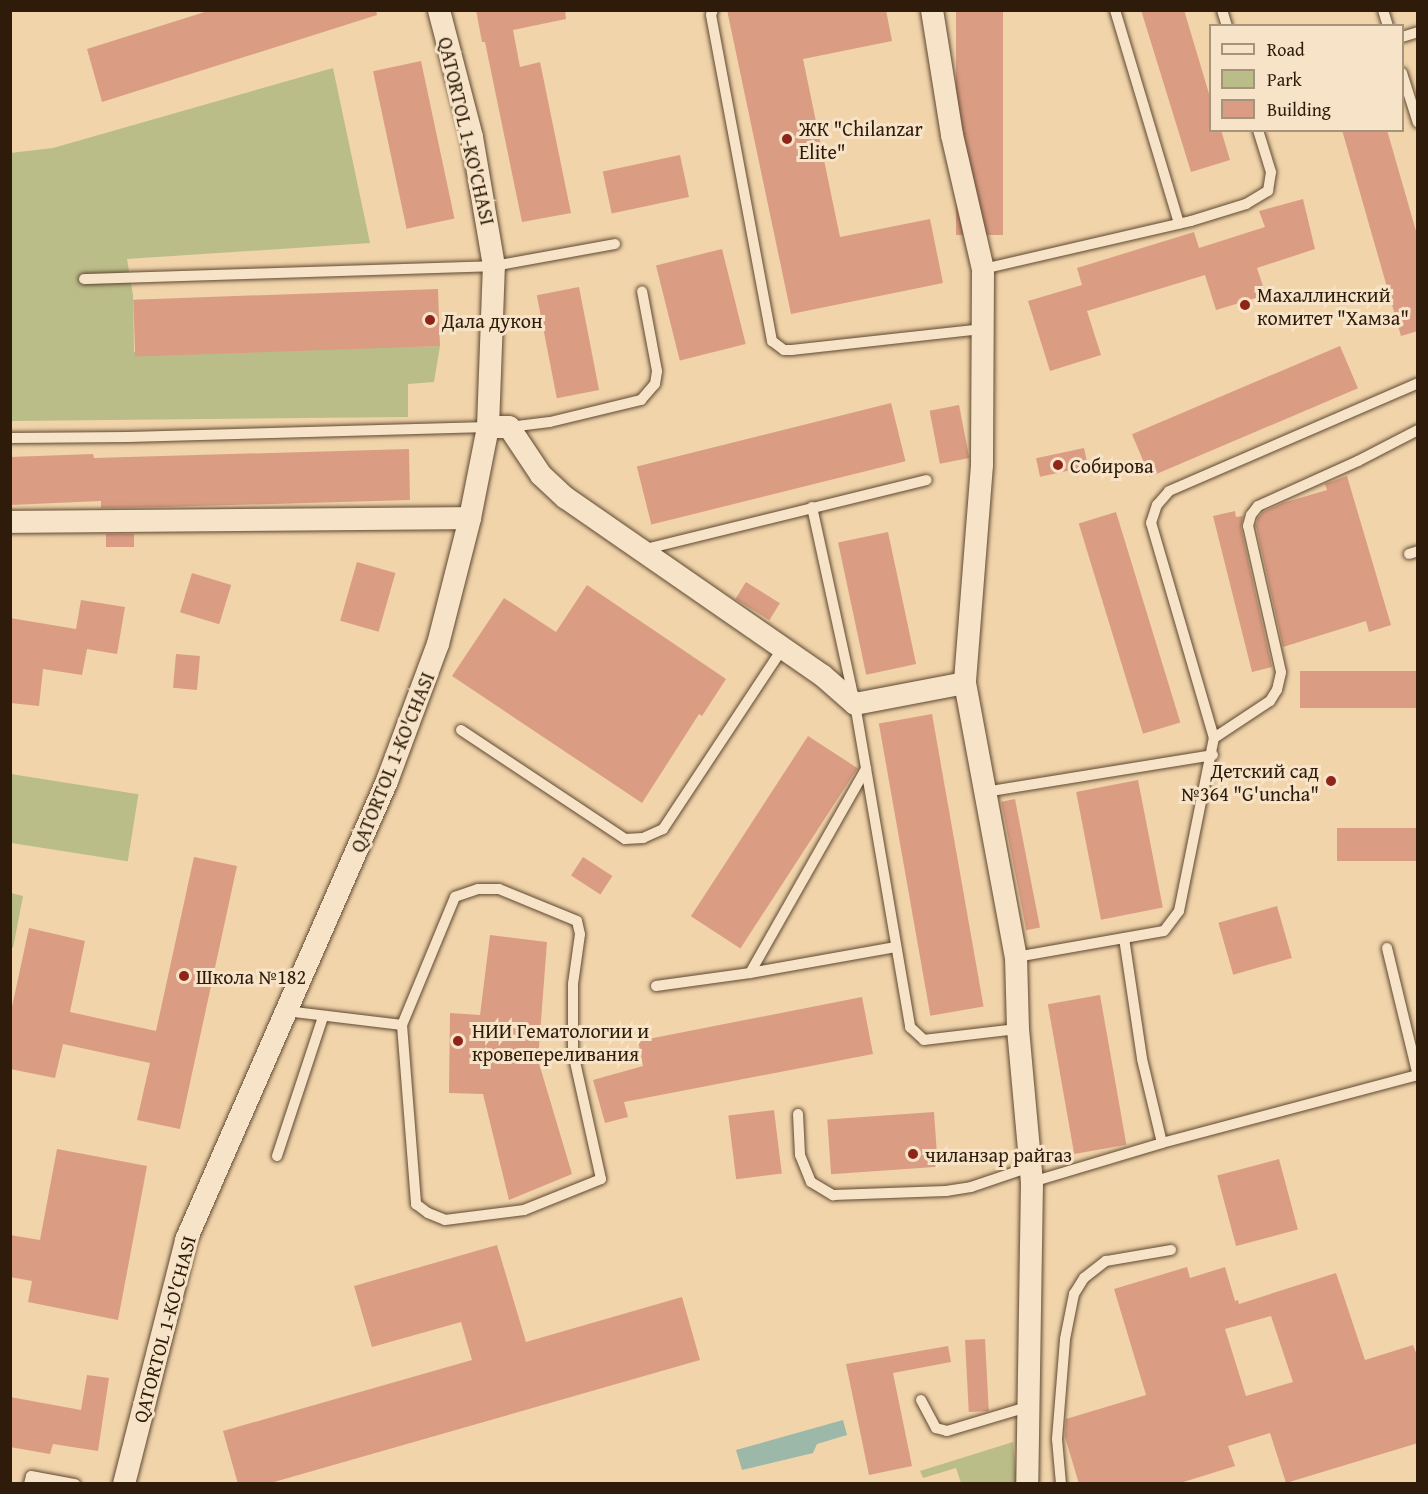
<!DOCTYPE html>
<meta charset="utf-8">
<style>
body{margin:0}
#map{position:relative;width:1428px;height:1494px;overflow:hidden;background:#f1d4aa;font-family:"Gentium Book Plus",serif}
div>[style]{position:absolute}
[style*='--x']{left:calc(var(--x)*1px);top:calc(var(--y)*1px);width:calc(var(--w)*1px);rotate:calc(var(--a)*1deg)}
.green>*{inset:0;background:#babd88;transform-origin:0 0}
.water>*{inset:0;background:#9bb8a9}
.building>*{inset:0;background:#da9d83;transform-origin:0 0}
.roads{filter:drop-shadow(0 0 2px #5f4932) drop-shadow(0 0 2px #5f4932)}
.service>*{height:10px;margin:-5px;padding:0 5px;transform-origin:5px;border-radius:5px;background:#f6e3c8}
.minor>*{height:22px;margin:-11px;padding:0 11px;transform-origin:11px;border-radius:11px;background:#f6e3c8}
.dots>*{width:16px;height:16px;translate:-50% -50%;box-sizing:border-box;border:3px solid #f6e3c8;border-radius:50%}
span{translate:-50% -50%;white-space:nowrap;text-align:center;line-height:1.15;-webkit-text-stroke:6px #f6e3c8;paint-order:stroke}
.poi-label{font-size:20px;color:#2e1b0a}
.left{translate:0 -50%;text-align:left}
.right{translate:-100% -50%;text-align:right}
.street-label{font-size:20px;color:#2e1b0a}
.frame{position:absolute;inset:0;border:12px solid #2e1b0a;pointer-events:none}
.legend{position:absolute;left:1209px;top:24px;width:195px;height:108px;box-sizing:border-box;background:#f6e3c8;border:2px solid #a6937c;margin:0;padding:8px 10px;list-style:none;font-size:18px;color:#2e1b0a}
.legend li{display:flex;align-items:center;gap:12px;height:30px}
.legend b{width:30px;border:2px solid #a6937c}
</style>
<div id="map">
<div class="green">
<div style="clip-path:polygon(333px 68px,370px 243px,127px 259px,133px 295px,134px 352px,440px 346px,434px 382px,408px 384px,408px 417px,11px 421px,10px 153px,53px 148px)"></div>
<div style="left:11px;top:774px;width:129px;height:68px;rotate:9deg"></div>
<div style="clip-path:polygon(11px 893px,23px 896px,13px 948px,11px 947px)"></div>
<div style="clip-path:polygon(1013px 1442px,1017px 1483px,961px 1483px,956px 1468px,923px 1478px,920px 1471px)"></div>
</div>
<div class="water">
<div style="clip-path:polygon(843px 1420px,847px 1435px,817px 1444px,813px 1453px,742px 1470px,736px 1450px)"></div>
</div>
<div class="building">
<div style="clip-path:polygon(211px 10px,376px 10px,377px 15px,102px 102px,87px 49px)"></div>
<div style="clip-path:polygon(476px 10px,565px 10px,566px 19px,513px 30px,520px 67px,540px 62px,571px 213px,522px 222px,485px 42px,482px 42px)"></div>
<div style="clip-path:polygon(727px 10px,886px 10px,892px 41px,803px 59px,840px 237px,930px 219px,943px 283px,791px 314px)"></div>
<div style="left:956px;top:10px;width:47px;height:225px"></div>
<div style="clip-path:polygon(1141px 10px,1184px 10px,1210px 97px,1210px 130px,1221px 130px,1230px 160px,1191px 172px)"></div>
<div style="left:421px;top:61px;width:161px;height:49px;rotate:78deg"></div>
<div style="clip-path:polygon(1342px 130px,1387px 130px,1418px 238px,1418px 331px,1401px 336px)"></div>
<div style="left:680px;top:155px;width:43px;height:79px;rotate:78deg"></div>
<div style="clip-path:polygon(1303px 199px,1315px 249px,1257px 268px,1266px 295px,1216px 310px,1205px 275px,1087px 311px,1101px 355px,1050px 371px,1028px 301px,1082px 285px,1077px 268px,1194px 232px,1199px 248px,1265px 227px,1259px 211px)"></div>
<div style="left:722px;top:249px;width:98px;height:68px;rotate:76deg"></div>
<div style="left:579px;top:287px;width:105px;height:43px;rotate:79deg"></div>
<div style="left:438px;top:289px;width:57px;height:305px;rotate:88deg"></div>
<div style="left:1340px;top:346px;width:46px;height:226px;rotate:67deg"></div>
<div style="left:891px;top:403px;width:60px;height:262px;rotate:76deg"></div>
<div style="left:959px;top:405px;width:54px;height:30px;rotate:79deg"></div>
<div style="left:1084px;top:448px;width:19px;height:49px;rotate:78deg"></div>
<div style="clip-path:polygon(409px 449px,410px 500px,162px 507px,101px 508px,101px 501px,10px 505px,10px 457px,93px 454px,94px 458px)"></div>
<div style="clip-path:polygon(1347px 476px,1391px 625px,1369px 632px,1366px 621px,1283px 647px,1256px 526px,1258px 518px,1263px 512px,1283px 503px,1327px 490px,1325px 484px)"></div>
<div style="clip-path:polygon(1235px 511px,1236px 517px,1243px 516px,1241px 528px,1272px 667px,1252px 672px,1213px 516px)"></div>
<div style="left:1116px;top:512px;width:220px;height:39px;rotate:73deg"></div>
<div style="left:888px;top:532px;width:135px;height:51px;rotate:78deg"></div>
<div style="left:134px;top:534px;width:13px;height:28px;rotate:90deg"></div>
<div style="left:357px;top:562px;width:40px;height:61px;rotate:16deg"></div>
<div style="left:192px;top:573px;width:41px;height:41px;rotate:17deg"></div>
<div style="left:746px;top:582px;width:40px;height:20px;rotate:32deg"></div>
<div style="clip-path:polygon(587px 585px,726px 679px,702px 716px,699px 714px,642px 803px,452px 676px,504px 598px,556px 632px)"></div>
<div style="clip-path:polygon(81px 600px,125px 607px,117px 654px,87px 649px,82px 675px,43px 669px,39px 706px,10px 703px,10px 618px,76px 629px)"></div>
<div style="left:176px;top:654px;width:24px;height:34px;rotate:5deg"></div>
<div style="left:1418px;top:671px;width:37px;height:118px;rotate:90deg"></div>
<div style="left:932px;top:714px;width:297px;height:54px;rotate:80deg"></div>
<div style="left:808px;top:736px;width:59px;height:215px;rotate:33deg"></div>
<div style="left:1138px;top:780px;width:130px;height:63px;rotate:79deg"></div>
<div style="left:1015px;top:799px;width:131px;height:14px;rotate:79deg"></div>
<div style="left:1418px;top:828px;width:33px;height:81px;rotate:90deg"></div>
<div style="clip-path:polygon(194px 857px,237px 866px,180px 1129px,137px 1120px,150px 1063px,63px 1044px,55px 1078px,10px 1069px,10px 1016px,29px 928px,85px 941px,70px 1012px,156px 1031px)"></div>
<div style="left:583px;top:857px;width:35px;height:22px;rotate:33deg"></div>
<div style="left:1277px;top:906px;width:54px;height:61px;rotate:74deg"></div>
<div style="clip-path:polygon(490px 935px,547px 942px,538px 1060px,572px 1174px,509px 1200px,483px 1094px,449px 1093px,450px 1013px,480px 1015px)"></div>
<div style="left:1100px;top:995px;width:152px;height:53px;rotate:80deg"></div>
<div style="clip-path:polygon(862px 997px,873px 1054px,624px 1102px,628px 1117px,605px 1123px,593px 1080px,643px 1066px,638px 1041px)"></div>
<div style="left:774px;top:1110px;width:64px;height:46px;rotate:83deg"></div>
<div style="left:934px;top:1112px;width:55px;height:107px;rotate:86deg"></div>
<div style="clip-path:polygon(57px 1149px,147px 1166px,118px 1320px,28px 1302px,32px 1281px,10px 1277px,10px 1235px,40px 1240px)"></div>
<div style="left:1279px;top:1159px;width:73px;height:64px;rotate:75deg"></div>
<div style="clip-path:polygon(497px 1245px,526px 1342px,682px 1297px,700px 1360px,267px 1484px,238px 1484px,223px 1431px,472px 1360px,461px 1322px,372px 1347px,354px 1286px)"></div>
<div style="clip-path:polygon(evenodd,1187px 1267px,1190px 1278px,1225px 1267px,1235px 1301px,1238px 1300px,1239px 1304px,1336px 1273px,1365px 1360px,1413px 1345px,1418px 1358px,1418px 1443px,1286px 1483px,1270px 1433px,1228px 1446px,1235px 1466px,1177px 1484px,1079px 1484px,1065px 1437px,1066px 1419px,1146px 1395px,1114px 1289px,1187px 1267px,1271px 1316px,1293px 1382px,1246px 1396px,1225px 1329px,1271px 1316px)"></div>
<div style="left:985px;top:1339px;width:72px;height:20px;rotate:87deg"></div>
<div style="clip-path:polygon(948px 1346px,951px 1362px,893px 1373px,912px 1466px,869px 1475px,846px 1364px)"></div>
<div style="clip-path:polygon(87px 1375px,109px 1378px,98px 1451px,53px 1444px,50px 1454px,10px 1447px,10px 1397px,81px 1410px)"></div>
</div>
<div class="roads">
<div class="service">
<div style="--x:713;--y:10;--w:5;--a:112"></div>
<div style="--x:711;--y:15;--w:332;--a:79.4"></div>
<div style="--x:772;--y:341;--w:15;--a:37"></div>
<div style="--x:784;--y:350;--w:8;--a:0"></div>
<div style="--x:792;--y:350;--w:190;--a:-6.3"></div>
<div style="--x:1115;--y:10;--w:223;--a:73.3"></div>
<div style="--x:1222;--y:10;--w:17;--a:73"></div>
<div style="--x:1383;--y:10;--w:17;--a:73"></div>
<div style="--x:1402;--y:37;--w:17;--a:-17"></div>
<div style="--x:1402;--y:73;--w:52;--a:72.3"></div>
<div style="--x:983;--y:269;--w:213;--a:-13"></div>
<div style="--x:1191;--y:221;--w:58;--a:-17.2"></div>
<div style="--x:1246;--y:204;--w:26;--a:-31"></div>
<div style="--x:1268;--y:191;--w:19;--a:-81"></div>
<div style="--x:1271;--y:172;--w:44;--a:-107.2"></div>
<div style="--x:84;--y:279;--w:410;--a:-1.8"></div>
<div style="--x:494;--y:266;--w:123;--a:-10.3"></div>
<div style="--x:509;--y:427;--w:41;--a:-7"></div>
<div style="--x:550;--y:422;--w:94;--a:-13.6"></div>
<div style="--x:641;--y:400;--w:21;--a:-49"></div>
<div style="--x:655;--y:384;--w:13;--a:-81"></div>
<div style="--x:657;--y:371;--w:81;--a:-100.6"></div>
<div style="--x:10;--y:438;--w:118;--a:-0.5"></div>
<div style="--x:128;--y:437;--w:360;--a:-1.6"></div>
<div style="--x:812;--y:507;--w:202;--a:77.7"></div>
<div style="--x:855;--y:704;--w:328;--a:80.3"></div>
<div style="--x:910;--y:1027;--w:19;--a:43"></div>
<div style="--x:924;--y:1040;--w:95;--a:-6.7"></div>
<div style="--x:642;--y:550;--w:293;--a:-13.8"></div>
<div style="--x:1409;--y:554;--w:9;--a:-18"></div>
<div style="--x:461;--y:730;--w:197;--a:33.6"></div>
<div style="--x:625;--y:839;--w:18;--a:-3"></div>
<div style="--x:643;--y:838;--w:22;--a:-24"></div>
<div style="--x:663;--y:829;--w:217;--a:-56.5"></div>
<div style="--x:1214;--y:738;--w:67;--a:-33.5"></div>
<div style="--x:1270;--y:701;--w:13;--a:-58"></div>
<div style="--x:1277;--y:690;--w:18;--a:-77"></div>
<div style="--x:1281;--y:672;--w:150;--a:-102.7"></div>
<div style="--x:1248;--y:526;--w:11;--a:-75"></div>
<div style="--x:1251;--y:515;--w:11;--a:-52"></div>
<div style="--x:1258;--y:506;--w:110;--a:-24.2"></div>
<div style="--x:1358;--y:461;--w:68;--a:-27.3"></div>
<div style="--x:985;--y:792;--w:231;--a:-9.2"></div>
<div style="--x:1124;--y:938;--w:122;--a:81.5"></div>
<div style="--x:1142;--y:1059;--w:86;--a:76.6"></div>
<div style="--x:1387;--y:948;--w:132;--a:76.4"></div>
<div style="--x:1016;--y:957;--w:150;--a:-10"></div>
<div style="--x:1164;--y:931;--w:25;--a:-53"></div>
<div style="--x:1179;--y:911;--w:177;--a:-78.6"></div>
<div style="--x:1214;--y:738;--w:224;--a:-106.3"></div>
<div style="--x:1151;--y:523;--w:19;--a:-72"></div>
<div style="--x:1157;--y:505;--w:18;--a:-49"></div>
<div style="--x:1169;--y:491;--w:271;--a:-23.4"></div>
<div style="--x:750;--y:973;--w:235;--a:-60.4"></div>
<div style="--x:656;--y:986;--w:95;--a:-7.9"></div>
<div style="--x:750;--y:973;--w:148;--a:-10.1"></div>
<div style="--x:286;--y:1011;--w:117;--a:6.9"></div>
<div style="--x:402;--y:1025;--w:180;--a:85.5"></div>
<div style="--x:416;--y:1204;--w:15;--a:37"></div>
<div style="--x:428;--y:1213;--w:18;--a:22"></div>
<div style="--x:445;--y:1220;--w:80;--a:-7.2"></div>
<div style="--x:524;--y:1210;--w:83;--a:-21.9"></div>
<div style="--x:601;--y:1179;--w:129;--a:-102.5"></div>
<div style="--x:573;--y:1053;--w:69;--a:-90"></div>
<div style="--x:573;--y:984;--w:50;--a:-82"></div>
<div style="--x:580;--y:934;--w:13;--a:-103"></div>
<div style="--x:577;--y:921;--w:84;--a:-157.7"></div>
<div style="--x:499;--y:889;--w:21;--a:180"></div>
<div style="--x:478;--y:889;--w:24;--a:161"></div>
<div style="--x:455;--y:897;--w:139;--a:112.5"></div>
<div style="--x:798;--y:1114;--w:41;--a:87.2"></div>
<div style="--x:800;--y:1155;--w:29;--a:68"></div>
<div style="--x:811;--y:1182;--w:26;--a:31"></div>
<div style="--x:833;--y:1195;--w:113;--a:-2"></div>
<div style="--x:946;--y:1191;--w:25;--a:-9"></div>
<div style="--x:971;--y:1187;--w:62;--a:-18.7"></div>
<div style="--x:277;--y:1156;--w:146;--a:-71.7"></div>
<div style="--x:1032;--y:1182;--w:136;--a:-16.7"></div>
<div style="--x:1162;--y:1143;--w:264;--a:-14.9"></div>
<div style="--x:921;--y:1400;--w:32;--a:62"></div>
<div style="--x:936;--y:1428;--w:11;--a:15"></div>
<div style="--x:947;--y:1431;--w:84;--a:-16.7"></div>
<div style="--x:29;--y:1484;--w:8;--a:-76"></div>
<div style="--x:31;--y:1476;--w:45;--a:10.3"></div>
<div style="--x:1061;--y:1484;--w:45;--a:-95.1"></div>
<div style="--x:1057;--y:1439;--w:100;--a:-85.4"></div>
<div style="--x:1065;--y:1339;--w:46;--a:-78.7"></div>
<div style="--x:1074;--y:1294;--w:19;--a:-58"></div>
<div style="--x:1084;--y:1278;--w:28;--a:-38"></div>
<div style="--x:1106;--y:1261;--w:66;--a:-9.6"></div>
</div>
<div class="minor">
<div style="--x:932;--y:10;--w:127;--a:80.9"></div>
<div style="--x:952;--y:135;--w:138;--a:77"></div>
<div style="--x:983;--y:269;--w:196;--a:90.3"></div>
<div style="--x:982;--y:465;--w:219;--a:94.5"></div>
<div style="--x:965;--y:683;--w:279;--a:79.5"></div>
<div style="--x:1016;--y:957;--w:72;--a:88.4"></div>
<div style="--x:1018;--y:1029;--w:154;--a:84.8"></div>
<div style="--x:1032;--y:1182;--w:302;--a:90.9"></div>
<div style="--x:488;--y:427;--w:21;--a:0"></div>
<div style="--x:509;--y:427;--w:58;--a:56.3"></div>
<div style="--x:541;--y:475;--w:34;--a:43"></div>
<div style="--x:566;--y:498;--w:311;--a:34.7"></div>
<div style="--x:822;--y:675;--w:44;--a:41.3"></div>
<div style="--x:855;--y:704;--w:112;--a:-10.8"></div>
<div style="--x:10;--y:522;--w:460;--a:-0.5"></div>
<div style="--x:124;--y:1484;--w:252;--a:-75.7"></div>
<div style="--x:186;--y:1240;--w:501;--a:-66.35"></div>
<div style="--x:387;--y:781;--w:146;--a:-69.6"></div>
<div style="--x:438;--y:644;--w:130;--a:-75.7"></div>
<div style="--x:470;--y:518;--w:93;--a:-78.8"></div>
<div style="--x:488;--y:427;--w:161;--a:-87.9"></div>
<div style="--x:494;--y:266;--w:131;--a:-99.7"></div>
<div style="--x:472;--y:137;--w:131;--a:-104.6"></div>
</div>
</div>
<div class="dots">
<div style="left:787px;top:139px;background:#8f2418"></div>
<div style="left:1245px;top:305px;background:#8f2418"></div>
<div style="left:430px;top:320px;background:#8f2418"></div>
<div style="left:1058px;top:465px;background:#8f2418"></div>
<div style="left:1331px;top:781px;background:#8f2418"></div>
<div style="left:184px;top:976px;background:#8f2418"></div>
<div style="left:458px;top:1041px;background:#8f2418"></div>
<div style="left:913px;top:1154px;background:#8f2418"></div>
</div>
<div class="poi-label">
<span class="left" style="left:799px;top:140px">ЖК "Chilanzar<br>Elite"</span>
<span class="left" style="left:1257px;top:306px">Махаллинский<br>комитет "Хамза"</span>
<span class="left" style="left:442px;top:320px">Дала дукон</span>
<span class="left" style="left:1070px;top:465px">Собирова</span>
<span class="right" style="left:1319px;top:782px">Детский сад<br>№364 "G'uncha"</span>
<span class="left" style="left:196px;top:976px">Школа №182</span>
<span class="left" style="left:472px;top:1042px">НИИ Гематологии и<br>кровепереливания</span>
<span class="left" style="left:925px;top:1154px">чиланзар райгаз</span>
</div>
<div class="street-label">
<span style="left:467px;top:131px;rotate:77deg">QATORTOL 1-KO'CHASI</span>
<span style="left:392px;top:762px;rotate:-68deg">QATORTOL 1-KO'CHASI</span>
<span style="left:164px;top:1329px;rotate:-75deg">QATORTOL 1-KO'CHASI</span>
</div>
<div class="frame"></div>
<ul class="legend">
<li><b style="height:8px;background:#f6e3c8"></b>Road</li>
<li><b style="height:16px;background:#babd88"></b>Park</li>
<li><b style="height:16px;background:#da9d83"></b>Building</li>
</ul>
</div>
